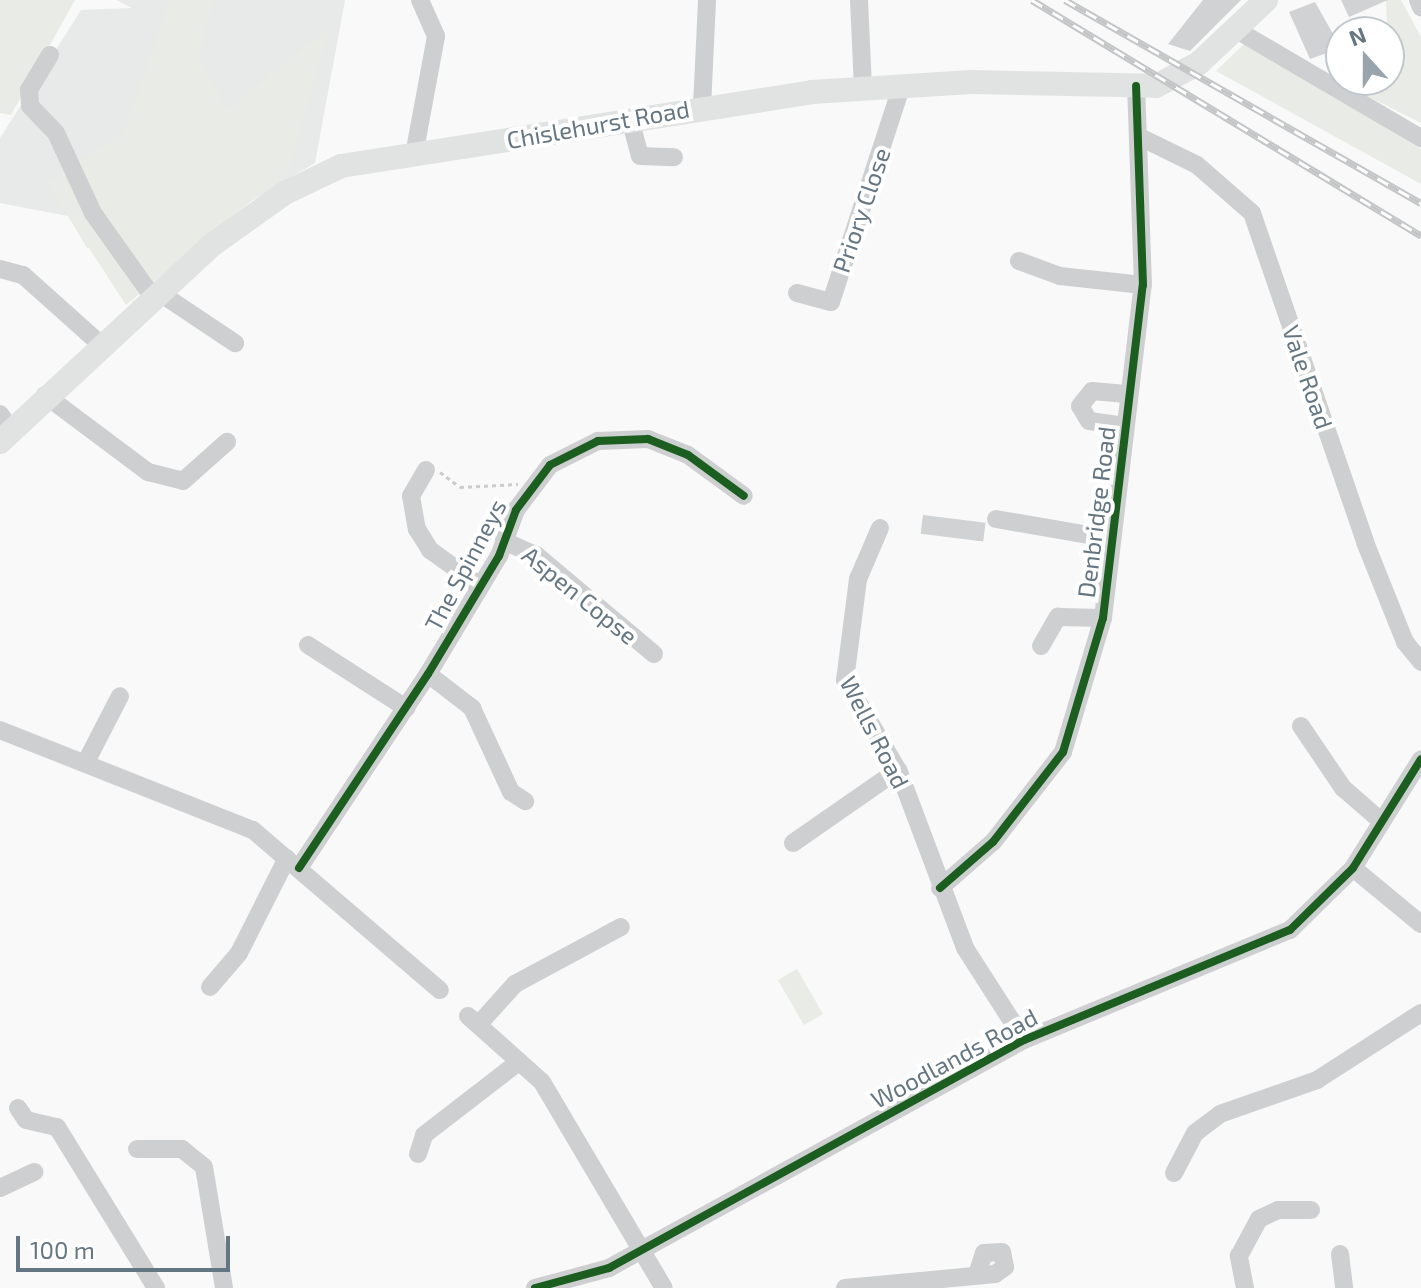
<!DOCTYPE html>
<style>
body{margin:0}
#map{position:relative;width:1421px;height:1288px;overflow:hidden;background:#f9f9f9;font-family:"Exo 2",sans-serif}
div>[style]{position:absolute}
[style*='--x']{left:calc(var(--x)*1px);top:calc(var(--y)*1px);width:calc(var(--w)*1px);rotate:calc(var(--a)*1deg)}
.built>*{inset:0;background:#e8e9e9}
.green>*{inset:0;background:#e8ebe6;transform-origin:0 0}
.building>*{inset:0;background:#d0d2d3;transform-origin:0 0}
.path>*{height:3px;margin-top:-1.5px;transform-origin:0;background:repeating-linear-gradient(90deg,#cbcccd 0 4px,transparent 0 8px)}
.minor>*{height:18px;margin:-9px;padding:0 9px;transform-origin:9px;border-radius:9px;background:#cecfd0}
.major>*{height:24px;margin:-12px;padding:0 12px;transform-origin:12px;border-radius:12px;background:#e1e2e2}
.rail>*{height:7px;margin-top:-3.5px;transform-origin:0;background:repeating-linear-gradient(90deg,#fff 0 12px,#c3c5c6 0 24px);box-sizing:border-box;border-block:2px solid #c3c5c6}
.cycleway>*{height:8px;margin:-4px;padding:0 4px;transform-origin:4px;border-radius:4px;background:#1b5e20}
span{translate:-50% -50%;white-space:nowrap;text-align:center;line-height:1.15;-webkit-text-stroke:8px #fff;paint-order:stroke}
.street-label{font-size:24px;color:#657683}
.north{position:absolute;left:1325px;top:16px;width:80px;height:80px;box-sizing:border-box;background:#fff;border:2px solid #c1c8cd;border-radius:50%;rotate:339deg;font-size:22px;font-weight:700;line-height:32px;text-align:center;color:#657683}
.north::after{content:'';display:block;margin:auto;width:28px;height:36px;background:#99a4ac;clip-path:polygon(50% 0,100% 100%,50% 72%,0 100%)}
.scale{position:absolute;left:16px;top:1236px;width:214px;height:36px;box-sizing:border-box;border:4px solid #657683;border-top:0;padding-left:10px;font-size:24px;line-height:28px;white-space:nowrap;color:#657683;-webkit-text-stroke:6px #fff;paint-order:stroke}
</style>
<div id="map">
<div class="built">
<div style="clip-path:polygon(117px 0,345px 0,315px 163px,216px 222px,87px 248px,68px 216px,0 203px,0 138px,81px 10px,131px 8px)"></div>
</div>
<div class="green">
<div style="clip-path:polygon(0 0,75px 0,11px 115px,0 113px)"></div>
<div style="clip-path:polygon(170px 0,213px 0,199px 59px,228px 109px,330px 27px,289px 170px,126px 305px,46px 182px,123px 133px)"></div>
<div style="clip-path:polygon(1386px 0,1401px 0,1421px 37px,1421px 123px,1359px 92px,1372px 80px,1389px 80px)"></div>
<div style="clip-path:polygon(1245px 43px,1421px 149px,1421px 184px,1216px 71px)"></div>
<div style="left:797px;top:969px;width:52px;height:22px;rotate:60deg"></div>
</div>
<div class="building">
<div style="clip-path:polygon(1203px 0,1241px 0,1190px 51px,1168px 44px)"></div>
<div style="clip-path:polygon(1341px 0,1388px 0,1349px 17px)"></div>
<div style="clip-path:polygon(1315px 2px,1341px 48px,1310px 59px,1289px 12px)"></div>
<div style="left:923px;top:515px;width:63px;height:19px;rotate:7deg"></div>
</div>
<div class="path">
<div style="--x:440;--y:472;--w:25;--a:37"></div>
<div style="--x:460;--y:487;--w:58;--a:-3"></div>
</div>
<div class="minor">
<div style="--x:859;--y:0;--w:88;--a:87.4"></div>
<div style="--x:1418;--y:0;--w:8;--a:67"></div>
<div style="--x:1235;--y:29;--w:216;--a:30.4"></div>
<div style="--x:50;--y:55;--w:41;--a:121"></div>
<div style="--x:29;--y:90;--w:16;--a:86"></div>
<div style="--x:30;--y:106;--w:37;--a:46"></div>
<div style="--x:56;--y:133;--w:88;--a:65.2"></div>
<div style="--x:93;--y:213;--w:102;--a:54.6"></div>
<div style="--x:702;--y:107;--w:107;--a:-87.3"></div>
<div style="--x:630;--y:119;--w:38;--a:75"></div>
<div style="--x:640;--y:156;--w:34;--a:2"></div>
<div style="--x:1142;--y:138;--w:61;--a:26.1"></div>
<div style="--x:1197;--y:165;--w:73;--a:41.1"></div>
<div style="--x:1252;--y:213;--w:348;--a:71"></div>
<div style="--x:1365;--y:542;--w:108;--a:68.2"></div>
<div style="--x:1405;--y:642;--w:26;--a:51"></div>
<div style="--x:414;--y:155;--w:121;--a:-79.5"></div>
<div style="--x:436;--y:36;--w:39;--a:-114"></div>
<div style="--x:1019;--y:261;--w:44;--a:20.1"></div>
<div style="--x:1060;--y:276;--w:83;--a:6.2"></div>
<div style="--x:0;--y:269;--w:24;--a:15"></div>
<div style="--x:23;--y:275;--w:102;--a:41.8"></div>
<div style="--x:157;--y:291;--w:94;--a:33.7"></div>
<div style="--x:797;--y:293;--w:35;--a:15"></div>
<div style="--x:831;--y:302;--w:228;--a:-71.9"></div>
<div style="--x:45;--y:395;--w:129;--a:36.8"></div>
<div style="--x:148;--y:472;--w:36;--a:14"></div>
<div style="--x:183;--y:481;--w:59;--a:-41.6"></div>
<div style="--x:0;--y:414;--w:19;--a:55"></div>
<div style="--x:1125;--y:426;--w:36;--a:-172"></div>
<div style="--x:1089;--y:421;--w:17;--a:-121"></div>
<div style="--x:1080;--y:406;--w:19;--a:-51"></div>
<div style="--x:1092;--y:391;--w:37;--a:5"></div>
<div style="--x:426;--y:470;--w:30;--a:120"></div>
<div style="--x:411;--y:496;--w:34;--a:80"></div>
<div style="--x:417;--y:529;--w:25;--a:58"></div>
<div style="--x:430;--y:550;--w:62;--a:35.8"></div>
<div style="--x:996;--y:519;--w:118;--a:9.8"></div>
<div style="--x:880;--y:528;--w:56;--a:113.3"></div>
<div style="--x:858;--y:579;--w:102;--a:97.3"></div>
<div style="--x:845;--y:680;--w:107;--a:59.6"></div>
<div style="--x:899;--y:772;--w:188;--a:69.4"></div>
<div style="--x:965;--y:948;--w:109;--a:57.3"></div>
<div style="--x:504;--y:541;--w:35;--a:24"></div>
<div style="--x:536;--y:555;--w:154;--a:40"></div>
<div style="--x:308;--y:645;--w:117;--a:32.7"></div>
<div style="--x:1041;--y:646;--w:34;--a:-60"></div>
<div style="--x:1058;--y:617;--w:45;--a:1.3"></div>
<div style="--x:428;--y:674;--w:56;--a:37.7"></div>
<div style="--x:472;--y:708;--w:93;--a:65.1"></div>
<div style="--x:511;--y:792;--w:17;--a:33"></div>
<div style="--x:1301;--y:726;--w:75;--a:55.9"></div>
<div style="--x:1343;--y:788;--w:50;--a:41"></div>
<div style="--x:0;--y:730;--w:272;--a:21.6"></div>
<div style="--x:253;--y:830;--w:246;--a:40.6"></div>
<div style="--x:86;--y:762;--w:74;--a:-62.7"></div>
<div style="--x:793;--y:843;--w:128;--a:-34.8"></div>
<div style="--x:299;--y:868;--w:233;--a:-56.4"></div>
<div style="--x:428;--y:674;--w:138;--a:-59"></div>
<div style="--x:499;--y:556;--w:49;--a:-69.7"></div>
<div style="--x:516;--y:510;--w:56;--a:-52.9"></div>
<div style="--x:550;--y:465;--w:54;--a:-26.6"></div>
<div style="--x:598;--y:441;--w:50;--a:-2.3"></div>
<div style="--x:648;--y:439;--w:43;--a:21.8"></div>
<div style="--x:688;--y:455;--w:69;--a:36.2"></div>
<div style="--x:1353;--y:868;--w:88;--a:39.5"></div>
<div style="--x:940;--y:888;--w:70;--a:-41"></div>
<div style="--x:993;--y:842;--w:114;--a:-52.1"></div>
<div style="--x:1063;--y:752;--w:140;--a:-73.4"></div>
<div style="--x:1103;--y:618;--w:335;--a:-83.2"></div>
<div style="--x:1143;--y:285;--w:199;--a:-92"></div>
<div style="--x:210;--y:987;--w:45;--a:-49.5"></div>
<div style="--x:239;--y:953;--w:106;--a:-63.2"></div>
<div style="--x:468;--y:1016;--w:99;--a:41.7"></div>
<div style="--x:542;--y:1082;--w:239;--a:59.4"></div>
<div style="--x:479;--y:1024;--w:54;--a:-48"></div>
<div style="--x:515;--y:984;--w:120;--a:-28.3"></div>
<div style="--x:18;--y:1108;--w:14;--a:56"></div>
<div style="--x:26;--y:1120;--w:32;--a:13"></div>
<div style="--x:57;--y:1127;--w:189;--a:58.4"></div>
<div style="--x:137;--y:1149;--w:45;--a:0"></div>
<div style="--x:182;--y:1149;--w:28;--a:39"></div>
<div style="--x:204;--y:1167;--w:123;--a:80.6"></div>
<div style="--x:418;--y:1154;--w:20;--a:-72"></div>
<div style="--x:424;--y:1135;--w:118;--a:-37.7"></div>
<div style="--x:1174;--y:1173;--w:45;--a:-62.3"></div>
<div style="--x:1195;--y:1133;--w:31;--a:-37"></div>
<div style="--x:1220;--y:1114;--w:103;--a:-19.3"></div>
<div style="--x:1317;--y:1080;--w:124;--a:-32.8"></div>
<div style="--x:0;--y:1188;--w:38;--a:-25"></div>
<div style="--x:1340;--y:1254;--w:34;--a:83"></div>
<div style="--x:535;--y:1288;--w:77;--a:-15.1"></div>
<div style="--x:609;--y:1268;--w:474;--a:-28.8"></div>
<div style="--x:1024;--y:1040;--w:288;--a:-22.5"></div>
<div style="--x:1290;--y:930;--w:88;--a:-44.5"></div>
<div style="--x:1353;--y:868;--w:128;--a:-58"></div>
<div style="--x:845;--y:1288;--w:151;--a:-5.3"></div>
<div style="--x:995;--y:1274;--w:12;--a:-35"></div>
<div style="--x:1005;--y:1267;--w:15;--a:-101"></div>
<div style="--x:1002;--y:1252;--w:18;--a:177"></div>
<div style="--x:984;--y:1253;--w:23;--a:108"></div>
<div style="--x:1245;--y:1288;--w:33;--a:-101"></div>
<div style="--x:1239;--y:1256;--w:42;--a:-61.6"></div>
<div style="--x:1259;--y:1219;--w:21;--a:-25"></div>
<div style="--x:1278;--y:1210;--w:33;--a:0"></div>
</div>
<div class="major">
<div style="--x:0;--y:442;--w:289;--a:-42.9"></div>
<div style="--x:212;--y:245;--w:90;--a:-35.5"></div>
<div style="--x:285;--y:193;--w:62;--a:-25.7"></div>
<div style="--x:341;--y:166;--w:477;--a:-8.9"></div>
<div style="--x:812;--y:92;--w:160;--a:-3.6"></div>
<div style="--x:972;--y:82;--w:184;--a:1.2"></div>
<div style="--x:1156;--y:86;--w:49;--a:-28.1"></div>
<div style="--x:1199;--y:63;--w:92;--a:-43.2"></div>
</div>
<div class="rail">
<div style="--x:1032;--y:0;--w:455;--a:31.2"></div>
<div style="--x:1065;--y:0;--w:410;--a:29.7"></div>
</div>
<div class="cycleway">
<div style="--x:299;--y:868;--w:233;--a:-56.4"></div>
<div style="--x:428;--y:674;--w:138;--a:-59"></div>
<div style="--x:499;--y:556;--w:49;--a:-69.7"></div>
<div style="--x:516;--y:510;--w:56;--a:-52.9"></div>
<div style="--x:550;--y:465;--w:54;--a:-26.6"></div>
<div style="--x:598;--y:441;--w:50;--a:-2.3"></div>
<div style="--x:648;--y:439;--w:43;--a:21.8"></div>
<div style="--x:688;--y:455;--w:69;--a:36.2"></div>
<div style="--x:940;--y:888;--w:70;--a:-41"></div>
<div style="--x:993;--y:842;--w:114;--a:-52.1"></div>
<div style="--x:1063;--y:752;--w:140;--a:-73.4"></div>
<div style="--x:1103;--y:618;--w:335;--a:-83.2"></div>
<div style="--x:1143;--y:285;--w:199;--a:-92"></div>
<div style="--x:535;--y:1288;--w:77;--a:-15.1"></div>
<div style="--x:609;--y:1268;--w:474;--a:-28.8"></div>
<div style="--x:1024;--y:1040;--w:288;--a:-22.5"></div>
<div style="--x:1290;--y:930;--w:88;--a:-44.5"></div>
<div style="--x:1353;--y:868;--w:128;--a:-58"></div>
</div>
<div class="street-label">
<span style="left:598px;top:124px;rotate:-10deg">Chislehurst Road</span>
<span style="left:861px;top:210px;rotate:-71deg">Priory Close</span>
<span style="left:1308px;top:377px;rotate:71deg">Vale Road</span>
<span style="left:1096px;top:512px;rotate:-83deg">Denbridge Road</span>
<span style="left:465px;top:565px;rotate:-62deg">The Spinneys</span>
<span style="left:580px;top:595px;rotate:39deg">Aspen Copse</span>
<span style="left:875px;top:732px;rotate:63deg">Wells Road</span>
<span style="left:954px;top:1058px;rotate:-28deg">Woodlands Road</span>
</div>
<div class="north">N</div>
<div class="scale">100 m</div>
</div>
